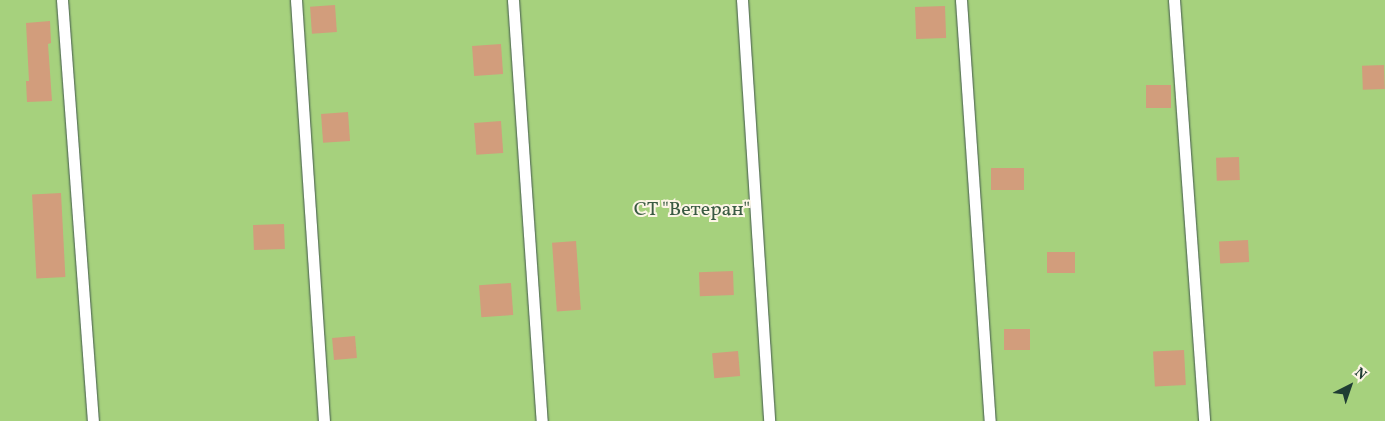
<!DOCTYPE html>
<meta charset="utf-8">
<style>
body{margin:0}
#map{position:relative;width:1385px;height:421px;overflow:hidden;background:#f3e4c7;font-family:Vollkorn,serif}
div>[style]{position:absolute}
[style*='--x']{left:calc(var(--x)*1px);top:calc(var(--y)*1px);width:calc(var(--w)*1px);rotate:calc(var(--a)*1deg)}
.green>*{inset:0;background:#a6d17d;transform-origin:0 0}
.building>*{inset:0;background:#d29d7c;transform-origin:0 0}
.roads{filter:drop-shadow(0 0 1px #3f564a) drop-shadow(0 0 1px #3f564a)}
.service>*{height:11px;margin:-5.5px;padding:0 5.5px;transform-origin:5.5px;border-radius:5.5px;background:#fff}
span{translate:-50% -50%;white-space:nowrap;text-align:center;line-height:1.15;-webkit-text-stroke:4px #fcf5e5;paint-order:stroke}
.park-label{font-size:20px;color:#3a5b43}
.north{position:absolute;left:1325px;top:361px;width:50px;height:50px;-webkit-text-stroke:4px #fcf5e5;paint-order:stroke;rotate:41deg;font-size:14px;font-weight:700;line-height:20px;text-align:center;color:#1f3d34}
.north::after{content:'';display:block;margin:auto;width:18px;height:22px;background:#1f3d34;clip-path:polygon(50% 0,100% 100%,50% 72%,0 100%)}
</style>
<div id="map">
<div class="green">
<div style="left:0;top:0;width:1385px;height:421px"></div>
</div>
<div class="building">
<div style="left:335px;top:5px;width:27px;height:25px;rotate:86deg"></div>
<div style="left:945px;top:6px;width:32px;height:30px;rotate:88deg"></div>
<div style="clip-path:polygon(50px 21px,51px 43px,48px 44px,52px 101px,27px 102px,26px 81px,29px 81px,26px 23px)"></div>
<div style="left:501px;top:44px;width:30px;height:29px;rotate:86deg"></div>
<div style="left:1384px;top:65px;width:24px;height:22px;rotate:88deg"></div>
<div style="left:1146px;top:85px;width:25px;height:23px"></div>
<div style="left:348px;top:112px;width:29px;height:27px;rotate:86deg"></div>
<div style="left:501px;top:121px;width:32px;height:27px;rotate:86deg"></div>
<div style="left:1239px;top:157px;width:23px;height:23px;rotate:88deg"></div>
<div style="left:1024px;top:168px;width:22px;height:33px;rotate:90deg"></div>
<div style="left:61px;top:193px;width:84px;height:29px;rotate:87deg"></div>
<div style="left:284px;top:224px;width:25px;height:31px;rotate:88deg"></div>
<div style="left:1248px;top:240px;width:22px;height:29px;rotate:87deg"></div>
<div style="left:576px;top:241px;width:69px;height:24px;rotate:86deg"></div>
<div style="left:1047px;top:252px;width:28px;height:21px"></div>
<div style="left:733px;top:271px;width:24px;height:34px;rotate:88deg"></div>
<div style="left:511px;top:283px;width:32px;height:32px;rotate:86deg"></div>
<div style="left:1004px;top:329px;width:26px;height:21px"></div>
<div style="left:355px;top:336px;width:22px;height:23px;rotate:85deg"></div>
<div style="left:1184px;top:350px;width:35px;height:31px;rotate:87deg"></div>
<div style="left:738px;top:351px;width:25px;height:26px;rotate:85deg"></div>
</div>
<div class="roads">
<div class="service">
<div style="--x:62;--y:0;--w:422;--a:85.8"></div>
<div style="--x:296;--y:0;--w:422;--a:86.2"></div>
<div style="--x:513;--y:0;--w:422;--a:86.1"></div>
<div style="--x:742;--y:0;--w:422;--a:86.3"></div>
<div style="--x:961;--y:0;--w:422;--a:86.1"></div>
<div style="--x:1174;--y:0;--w:422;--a:85.9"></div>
</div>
</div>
<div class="park-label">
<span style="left:692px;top:210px">СТ "Ветеран"</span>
</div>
<div class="north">N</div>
</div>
